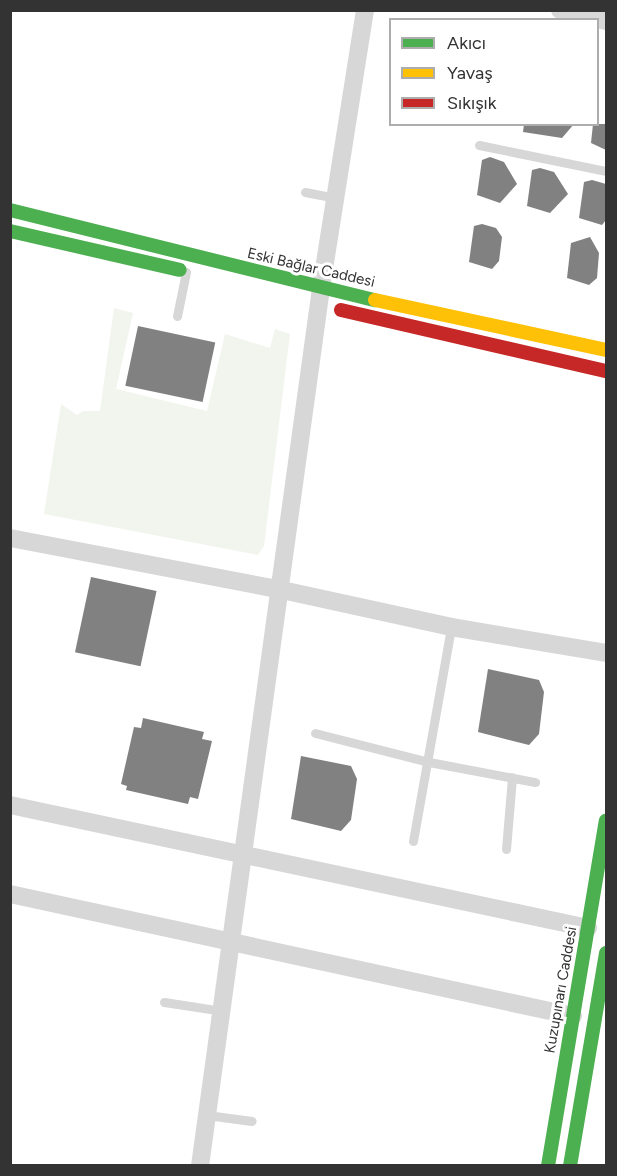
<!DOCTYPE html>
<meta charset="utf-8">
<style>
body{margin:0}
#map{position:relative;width:617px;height:1176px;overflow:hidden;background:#fff;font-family:Figtree,sans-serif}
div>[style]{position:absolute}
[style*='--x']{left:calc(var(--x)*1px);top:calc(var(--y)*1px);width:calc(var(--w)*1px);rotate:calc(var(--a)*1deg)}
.green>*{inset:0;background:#f1f5ed}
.building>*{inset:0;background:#818181;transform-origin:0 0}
.lane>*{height:9px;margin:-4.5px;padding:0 4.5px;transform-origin:4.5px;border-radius:4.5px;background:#d7d7d7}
.street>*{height:18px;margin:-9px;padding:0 9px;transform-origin:9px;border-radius:9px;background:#d7d7d7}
.fast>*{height:14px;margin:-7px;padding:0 7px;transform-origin:7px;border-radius:7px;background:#4caf50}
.slow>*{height:14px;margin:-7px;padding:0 7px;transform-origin:7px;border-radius:7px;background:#ffc107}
.jam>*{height:14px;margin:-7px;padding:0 7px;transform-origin:7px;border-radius:7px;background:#c62828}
span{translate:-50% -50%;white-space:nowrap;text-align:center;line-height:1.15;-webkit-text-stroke:6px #fff;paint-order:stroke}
.street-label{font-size:15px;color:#333}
.frame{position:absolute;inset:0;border:12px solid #333;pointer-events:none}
.legend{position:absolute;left:389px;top:18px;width:210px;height:108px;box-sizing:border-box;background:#fff;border:2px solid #adadad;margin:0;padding:8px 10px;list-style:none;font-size:18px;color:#333}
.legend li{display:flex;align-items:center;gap:12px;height:30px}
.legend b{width:30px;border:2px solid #adadad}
</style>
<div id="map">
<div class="green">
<div style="clip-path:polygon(114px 308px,133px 313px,116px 389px,207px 411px,225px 334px,270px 348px,275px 329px,290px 334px,264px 546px,258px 555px,44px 514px,61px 404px,77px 415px,83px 411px,100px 411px)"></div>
</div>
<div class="building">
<div style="clip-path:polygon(524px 124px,574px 124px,562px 138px,523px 132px)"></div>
<div style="clip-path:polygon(593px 124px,606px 124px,606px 150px,591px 143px)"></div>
<div style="clip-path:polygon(490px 157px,504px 162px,517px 184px,500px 203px,477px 195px,482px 160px)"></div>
<div style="clip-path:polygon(540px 168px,554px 172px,568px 194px,550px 213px,527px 206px,532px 170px)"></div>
<div style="clip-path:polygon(592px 180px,606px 184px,606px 220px,602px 225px,579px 218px,584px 182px)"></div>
<div style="clip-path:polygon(482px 224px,496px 228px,502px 237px,499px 261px,492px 269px,469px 262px,474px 226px)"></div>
<div style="clip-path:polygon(590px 237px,599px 253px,597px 278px,589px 285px,567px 278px,571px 243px)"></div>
<div style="left:138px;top:326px;width:79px;height:61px;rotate:12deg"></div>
<div style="left:91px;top:577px;width:67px;height:77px;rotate:12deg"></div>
<div style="clip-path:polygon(488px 669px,539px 680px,544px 692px,539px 734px,529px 745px,478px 732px)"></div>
<div style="clip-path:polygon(143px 718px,204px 732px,202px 739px,212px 741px,198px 799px,190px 797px,188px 804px,126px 790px,127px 786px,121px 784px,134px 727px,141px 728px)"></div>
<div style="clip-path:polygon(301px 756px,351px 766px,357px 779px,351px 820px,341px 831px,291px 819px)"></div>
</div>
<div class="lane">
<div style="--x:479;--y:145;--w:130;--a:11.6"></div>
<div style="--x:305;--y:192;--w:32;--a:11"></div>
<div style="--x:177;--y:316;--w:45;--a:-78.4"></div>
<div style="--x:315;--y:733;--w:118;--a:14.3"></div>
<div style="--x:429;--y:762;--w:108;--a:10.7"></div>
<div style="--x:413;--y:841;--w:217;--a:-79.9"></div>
<div style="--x:506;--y:849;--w:72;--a:-85.2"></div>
<div style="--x:164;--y:1002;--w:60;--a:8.7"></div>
<div style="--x:207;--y:1115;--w:45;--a:7.6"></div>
</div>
<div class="street">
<div style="--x:560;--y:10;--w:47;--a:13.4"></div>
<div style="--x:10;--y:538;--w:277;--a:10.8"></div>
<div style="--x:282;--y:590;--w:173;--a:12.3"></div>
<div style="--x:451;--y:627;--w:157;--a:9.5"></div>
<div style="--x:10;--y:805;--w:591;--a:12.01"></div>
<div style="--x:10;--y:894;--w:576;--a:12.23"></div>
<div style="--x:200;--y:1166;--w:886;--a:-82.15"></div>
<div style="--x:321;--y:288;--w:281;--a:-81"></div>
</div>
<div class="fast">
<div style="--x:10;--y:210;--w:376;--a:13.9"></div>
<div style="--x:10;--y:231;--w:174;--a:12.9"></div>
<div style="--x:548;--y:1166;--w:350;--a:-80.5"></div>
<div style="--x:570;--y:1166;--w:216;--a:-80.4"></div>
</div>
<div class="slow">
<div style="--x:375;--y:300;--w:236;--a:12.2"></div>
</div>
<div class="jam">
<div style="--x:341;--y:310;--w:272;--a:13"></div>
</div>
<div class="street-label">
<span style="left:311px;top:268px;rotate:13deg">Eski Bağlar Caddesi</span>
<span style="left:561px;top:990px;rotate:-80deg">Kuzupınarı Caddesi</span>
</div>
<div class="frame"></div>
<ul class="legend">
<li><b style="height:8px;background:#4caf50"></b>Akıcı</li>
<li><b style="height:8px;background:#ffc107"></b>Yavaş</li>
<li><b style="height:8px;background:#c62828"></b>Sıkışık</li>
</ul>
</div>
